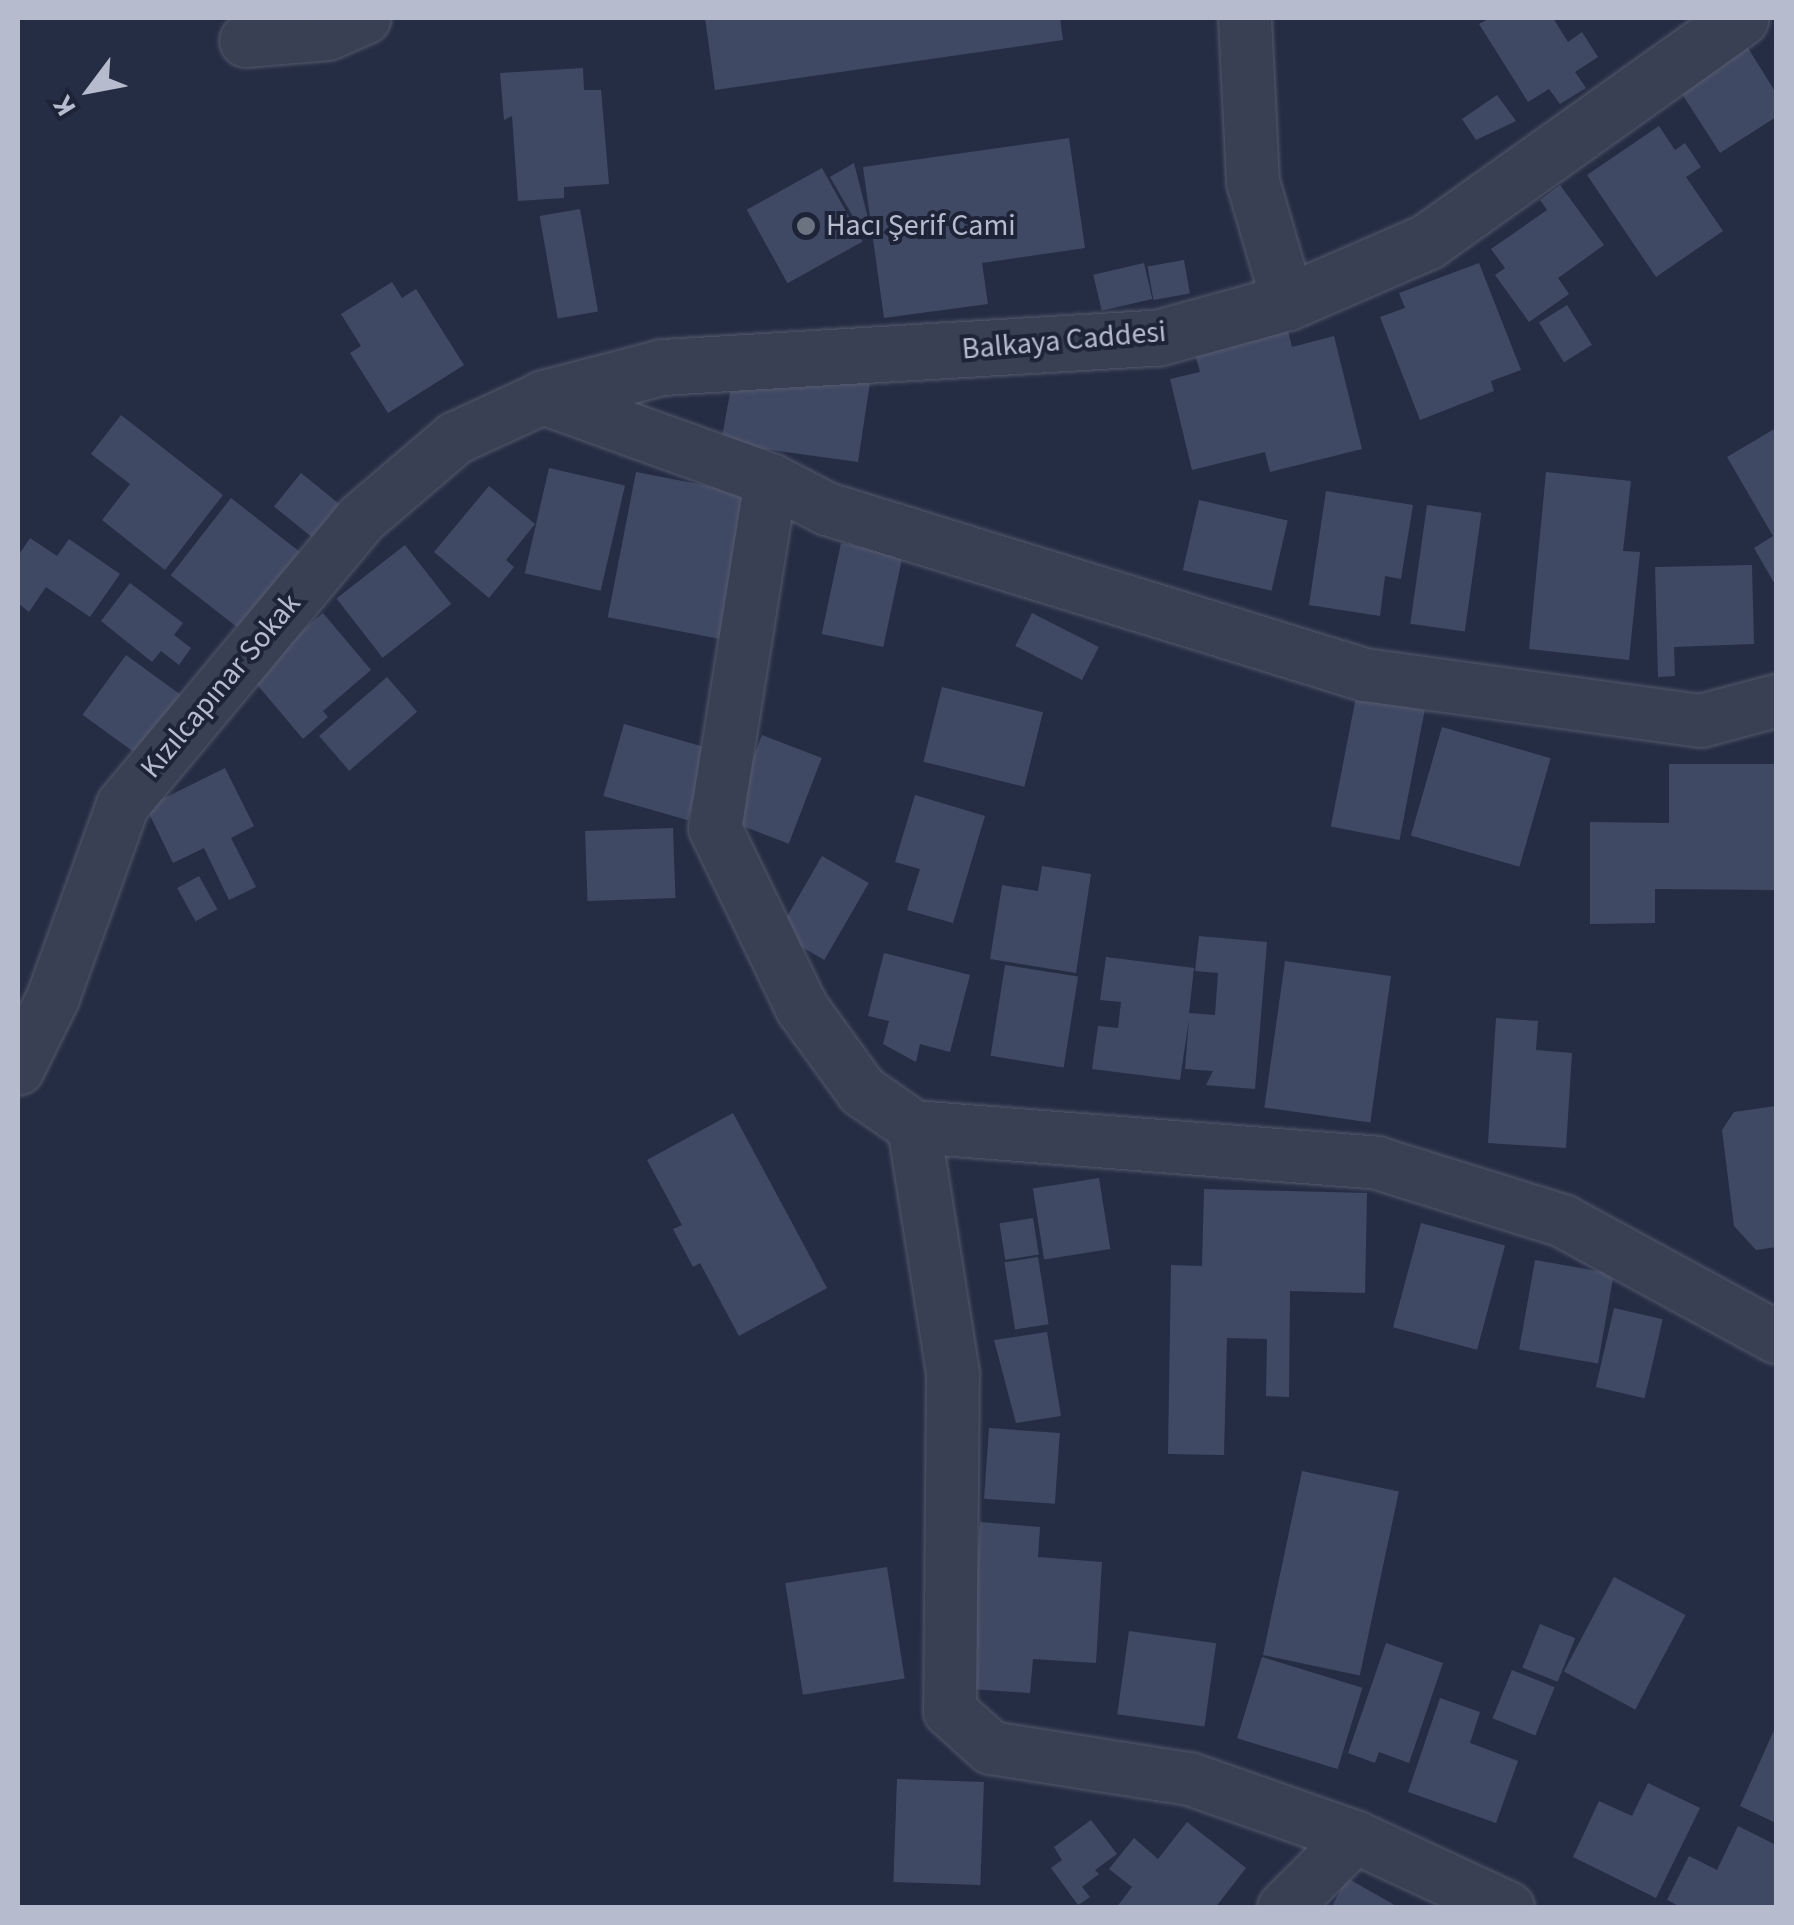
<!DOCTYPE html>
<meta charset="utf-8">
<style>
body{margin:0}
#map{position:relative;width:1794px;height:1925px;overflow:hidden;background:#252d44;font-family:"Source Sans 3",sans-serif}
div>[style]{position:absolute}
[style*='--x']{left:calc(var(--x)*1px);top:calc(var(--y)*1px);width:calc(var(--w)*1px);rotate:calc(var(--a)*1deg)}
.building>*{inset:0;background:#404964;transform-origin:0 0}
.roads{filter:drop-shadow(0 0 2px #545a6d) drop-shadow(0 0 2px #545a6d)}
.minor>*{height:52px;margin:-26px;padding:0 26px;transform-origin:26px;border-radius:26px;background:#394053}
.tertiary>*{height:55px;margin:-27.5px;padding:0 27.5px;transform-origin:27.5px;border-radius:27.5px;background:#394053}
.dots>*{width:28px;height:28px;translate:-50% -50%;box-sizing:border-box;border:5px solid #1e2438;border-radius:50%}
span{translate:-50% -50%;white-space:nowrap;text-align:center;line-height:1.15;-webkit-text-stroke:8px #1e2438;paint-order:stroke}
.poi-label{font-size:30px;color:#b6bbcd}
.left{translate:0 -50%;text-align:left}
.street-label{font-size:30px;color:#b6bbcd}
.frame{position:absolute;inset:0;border:20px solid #b6bbcd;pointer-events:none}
.north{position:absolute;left:40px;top:40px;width:100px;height:100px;-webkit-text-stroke:8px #1e2438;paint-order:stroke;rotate:238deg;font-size:28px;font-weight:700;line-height:40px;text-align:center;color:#b6bbcd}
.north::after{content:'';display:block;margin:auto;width:35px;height:45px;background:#b6bbcd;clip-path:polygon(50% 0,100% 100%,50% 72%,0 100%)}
</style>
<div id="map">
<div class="building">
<div style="clip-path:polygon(705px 18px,1060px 18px,1063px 40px,715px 90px)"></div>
<div style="clip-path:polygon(1490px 18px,1553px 18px,1568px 42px,1582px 32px,1598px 57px,1575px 72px,1586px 88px,1560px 104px,1549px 89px,1528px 102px,1479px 24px)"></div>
<div style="clip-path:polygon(1743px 40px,1776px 93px,1776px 117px,1720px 153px,1675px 83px)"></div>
<div style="clip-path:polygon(583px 68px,584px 90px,601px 90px,609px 184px,564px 187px,564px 198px,518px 201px,512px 116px,504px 120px,500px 73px)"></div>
<div style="clip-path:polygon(1497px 95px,1516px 121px,1476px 140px,1462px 119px)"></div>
<div style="clip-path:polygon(1659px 126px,1675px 150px,1685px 143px,1701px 167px,1686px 177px,1723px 231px,1656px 277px,1587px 175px)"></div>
<div style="clip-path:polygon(1069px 138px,1085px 248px,982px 263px,988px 304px,884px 318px,863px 167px)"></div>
<div style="clip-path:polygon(854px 163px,868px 218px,855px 220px,830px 177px)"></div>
<div style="left:822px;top:168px;width:84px;height:86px;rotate:61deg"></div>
<div style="clip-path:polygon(1560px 185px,1604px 245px,1558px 278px,1569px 294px,1529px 322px,1495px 275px,1505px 268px,1491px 249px,1547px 210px,1540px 200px)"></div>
<div style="left:580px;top:209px;width:104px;height:41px;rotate:80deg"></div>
<div style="left:1184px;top:260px;width:34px;height:37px;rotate:80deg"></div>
<div style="left:1144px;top:263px;width:37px;height:52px;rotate:77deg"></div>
<div style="clip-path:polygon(1479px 263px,1521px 370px,1491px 381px,1494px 391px,1420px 420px,1380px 317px,1405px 308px,1399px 293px)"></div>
<div style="clip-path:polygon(392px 282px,402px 298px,416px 289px,464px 365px,388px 413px,350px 353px,361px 346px,341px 314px)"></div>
<div style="left:1567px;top:305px;width:47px;height:33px;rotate:58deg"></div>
<div style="clip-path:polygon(1288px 331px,1292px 347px,1334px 336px,1362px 449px,1270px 472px,1265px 452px,1192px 470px,1170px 379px,1200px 372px,1195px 354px)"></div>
<div style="clip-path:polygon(733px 376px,870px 382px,858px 462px,721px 443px)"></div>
<div style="clip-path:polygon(121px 415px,223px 495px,165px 570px,102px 520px,130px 484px,91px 454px)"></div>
<div style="clip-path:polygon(1776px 428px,1776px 586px,1754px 548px,1773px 536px,1727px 457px)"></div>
<div style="left:549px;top:468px;width:78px;height:108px;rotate:13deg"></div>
<div style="left:636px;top:472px;width:121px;height:148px;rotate:11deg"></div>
<div style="clip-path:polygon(1546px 472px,1631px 481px,1623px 551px,1640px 552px,1629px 660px,1529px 649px)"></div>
<div style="left:301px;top:473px;width:49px;height:43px;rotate:39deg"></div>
<div style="clip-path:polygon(489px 486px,535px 524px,506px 560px,514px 567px,489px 598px,434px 552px)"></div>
<div style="clip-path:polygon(1326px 491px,1413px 505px,1401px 579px,1385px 576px,1380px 616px,1309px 605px)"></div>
<div style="left:231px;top:498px;width:88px;height:98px;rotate:38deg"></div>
<div style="left:1199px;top:500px;width:91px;height:72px;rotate:13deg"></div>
<div style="left:1427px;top:505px;width:55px;height:120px;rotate:8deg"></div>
<div style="clip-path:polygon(30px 538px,57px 556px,69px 539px,120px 574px,90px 617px,46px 587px,29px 612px,18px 603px,18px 556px)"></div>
<div style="left:841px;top:543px;width:63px;height:93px;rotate:12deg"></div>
<div style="left:405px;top:545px;width:75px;height:87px;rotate:52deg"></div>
<div style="clip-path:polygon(1752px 565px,1754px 644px,1674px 647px,1675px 676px,1658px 677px,1655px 567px)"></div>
<div style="clip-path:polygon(130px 583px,183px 623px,174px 635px,191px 648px,179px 665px,161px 651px,152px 662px,101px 621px)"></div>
<div style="clip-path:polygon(323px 613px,371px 670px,323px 711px,328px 717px,303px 739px,249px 675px)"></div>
<div style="left:1032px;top:613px;width:75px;height:37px;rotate:27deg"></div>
<div style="left:126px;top:655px;width:68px;height:74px;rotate:36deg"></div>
<div style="left:387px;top:677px;width:46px;height:90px;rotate:49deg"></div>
<div style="left:942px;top:687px;width:104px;height:77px;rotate:14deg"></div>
<div style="left:1356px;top:697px;width:70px;height:132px;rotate:11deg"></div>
<div style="left:624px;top:724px;width:88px;height:75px;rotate:16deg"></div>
<div style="left:1442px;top:727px;width:113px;height:113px;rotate:16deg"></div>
<div style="left:762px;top:735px;width:64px;height:92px;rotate:21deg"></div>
<div style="clip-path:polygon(1669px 764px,1776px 764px,1776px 890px,1655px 889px,1655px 923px,1590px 924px,1590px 822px,1669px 823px)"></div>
<div style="clip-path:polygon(225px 768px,254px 826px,231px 838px,256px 887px,229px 900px,204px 848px,173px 863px,146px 807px)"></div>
<div style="clip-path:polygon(915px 795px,985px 816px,953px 923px,907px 910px,920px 869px,895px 862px)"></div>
<div style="left:673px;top:828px;width:70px;height:88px;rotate:88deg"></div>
<div style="left:822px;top:856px;width:54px;height:89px;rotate:30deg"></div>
<div style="clip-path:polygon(1042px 866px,1091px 874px,1076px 973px,990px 959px,1002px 885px,1038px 891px)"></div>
<div style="left:199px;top:876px;width:38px;height:25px;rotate:61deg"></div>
<div style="clip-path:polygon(1199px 936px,1267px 942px,1255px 1089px,1206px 1085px,1213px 1071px,1185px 1069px,1189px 1019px,1180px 1080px,1092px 1069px,1098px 1026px,1118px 1028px,1121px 1002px,1100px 1000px,1106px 957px,1194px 968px,1189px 1013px,1215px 1015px,1218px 973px,1195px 971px)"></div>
<div style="clip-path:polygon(884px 953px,970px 975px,950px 1052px,920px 1044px,916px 1062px,883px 1044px,889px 1021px,868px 1016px)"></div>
<div style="left:1285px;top:961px;width:107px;height:148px;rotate:8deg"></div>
<div style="left:1005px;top:965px;width:74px;height:92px;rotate:9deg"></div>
<div style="clip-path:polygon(1496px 1018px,1538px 1021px,1536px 1050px,1572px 1053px,1566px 1148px,1488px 1143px)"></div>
<div style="clip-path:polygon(1776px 1106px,1776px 1247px,1756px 1250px,1734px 1226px,1722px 1130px,1734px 1112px)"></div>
<div style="clip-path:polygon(733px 1113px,827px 1288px,739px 1336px,700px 1263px,693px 1267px,673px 1229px,682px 1225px,647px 1160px)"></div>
<div style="left:1099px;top:1178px;width:72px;height:67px;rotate:81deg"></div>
<div style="clip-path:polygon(1204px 1189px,1367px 1193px,1365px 1293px,1290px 1291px,1289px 1397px,1266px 1396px,1267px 1339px,1227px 1338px,1224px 1455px,1168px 1454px,1171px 1265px,1202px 1266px)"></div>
<div style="left:1033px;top:1218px;width:37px;height:34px;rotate:81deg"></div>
<div style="left:1421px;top:1223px;width:87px;height:108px;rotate:15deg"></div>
<div style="left:1038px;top:1257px;width:68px;height:34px;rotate:81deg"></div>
<div style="left:1535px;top:1260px;width:80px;height:91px;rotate:10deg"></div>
<div style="left:1614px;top:1308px;width:50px;height:81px;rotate:13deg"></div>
<div style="clip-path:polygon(1047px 1332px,1061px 1416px,1016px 1423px,994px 1340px)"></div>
<div style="left:989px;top:1428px;width:71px;height:71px;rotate:4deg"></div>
<div style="left:1302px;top:1471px;width:99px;height:188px;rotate:12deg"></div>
<div style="clip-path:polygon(980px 1522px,1040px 1527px,1038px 1557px,1102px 1562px,1096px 1663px,1033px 1659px,1030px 1693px,969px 1689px)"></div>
<div style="left:887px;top:1567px;width:113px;height:103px;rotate:81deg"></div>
<div style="left:1614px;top:1577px;width:81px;height:107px;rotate:28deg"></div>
<div style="left:1540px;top:1624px;width:38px;height:47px;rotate:22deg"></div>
<div style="left:1129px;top:1631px;width:88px;height:84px;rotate:8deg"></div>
<div style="clip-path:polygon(1386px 1643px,1443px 1663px,1409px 1763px,1379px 1752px,1375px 1763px,1348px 1753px)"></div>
<div style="left:1262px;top:1657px;width:105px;height:85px;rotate:17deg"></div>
<div style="left:1512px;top:1670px;width:46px;height:52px;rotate:22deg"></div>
<div style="clip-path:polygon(1440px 1698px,1480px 1712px,1470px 1743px,1518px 1761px,1496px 1823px,1408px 1792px)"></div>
<div style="clip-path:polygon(1776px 1726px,1776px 1823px,1740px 1806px)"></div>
<div style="left:897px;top:1779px;width:87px;height:103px;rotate:2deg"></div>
<div style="clip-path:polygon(1648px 1783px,1700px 1808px,1656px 1898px,1573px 1857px,1599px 1801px,1632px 1816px)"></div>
<div style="clip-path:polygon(1091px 1820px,1117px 1854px,1095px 1870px,1099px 1874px,1082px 1887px,1090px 1897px,1078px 1905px,1051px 1868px,1062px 1860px,1054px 1847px)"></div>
<div style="clip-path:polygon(1187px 1822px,1246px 1868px,1215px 1908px,1116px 1908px,1132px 1887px,1109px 1869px,1134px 1838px,1158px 1859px)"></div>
<div style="clip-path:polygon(1738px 1826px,1776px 1845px,1776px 1908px,1683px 1908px,1667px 1900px,1689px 1856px,1717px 1870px)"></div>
<div style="clip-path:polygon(1347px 1878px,1400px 1908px,1331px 1908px)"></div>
</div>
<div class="roads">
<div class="minor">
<div style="--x:1245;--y:18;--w:164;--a:87.2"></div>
<div style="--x:1253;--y:182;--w:125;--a:73.7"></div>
<div style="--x:246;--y:41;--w:82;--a:-4.9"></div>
<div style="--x:328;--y:34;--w:40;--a:-23.4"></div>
<div style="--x:771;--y:480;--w:352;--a:99.1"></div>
<div style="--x:715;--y:828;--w:200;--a:64.2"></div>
<div style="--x:802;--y:1008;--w:102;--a:54.1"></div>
<div style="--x:862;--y:1091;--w:63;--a:34.7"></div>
<div style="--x:914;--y:1127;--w:464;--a:4.4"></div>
<div style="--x:1377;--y:1163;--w:195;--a:17.3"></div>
<div style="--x:1563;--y:1221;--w:243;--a:28.6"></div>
<div style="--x:18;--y:1069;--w:79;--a:-63.8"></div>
<div style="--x:53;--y:998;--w:205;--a:-70.1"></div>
<div style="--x:123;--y:805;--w:372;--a:-50.2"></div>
<div style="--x:361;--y:519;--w:125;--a:-40.5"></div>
<div style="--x:456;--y:438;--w:96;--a:-24.7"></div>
<div style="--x:543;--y:398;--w:242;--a:19.8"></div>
<div style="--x:771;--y:480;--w:63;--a:27.4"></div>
<div style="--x:827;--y:509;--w:563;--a:17.15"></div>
<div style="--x:1365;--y:675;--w:339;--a:7.8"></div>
<div style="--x:1701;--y:721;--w:78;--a:-14.9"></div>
<div style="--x:914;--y:1127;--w:250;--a:81"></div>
<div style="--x:953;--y:1374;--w:337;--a:90.5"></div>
<div style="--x:950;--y:1711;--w:55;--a:42.1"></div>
<div style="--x:991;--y:1748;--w:201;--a:8.9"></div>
<div style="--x:1190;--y:1779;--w:175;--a:19.4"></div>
<div style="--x:1355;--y:1837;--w:169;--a:24.9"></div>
<div style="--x:1284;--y:1908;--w:100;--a:-45"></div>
</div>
<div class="tertiary">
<div style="--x:543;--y:398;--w:123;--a:-14.6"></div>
<div style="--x:662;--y:367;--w:496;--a:-3.4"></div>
<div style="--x:1157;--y:338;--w:136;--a:-15.4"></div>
<div style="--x:1288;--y:302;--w:153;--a:-23.5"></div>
<div style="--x:1428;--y:241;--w:384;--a:-35.5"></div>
</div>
</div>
<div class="dots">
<div style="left:806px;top:226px;background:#6b7280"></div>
</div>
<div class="poi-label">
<span class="left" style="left:826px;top:226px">Hacı Şerif Cami</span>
</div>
<div class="street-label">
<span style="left:1064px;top:341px;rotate:-5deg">Balkaya Caddesi</span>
<span style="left:221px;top:686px;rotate:-50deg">Kızılcapınar Sokak</span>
</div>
<div class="frame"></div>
<div class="north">K</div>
</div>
